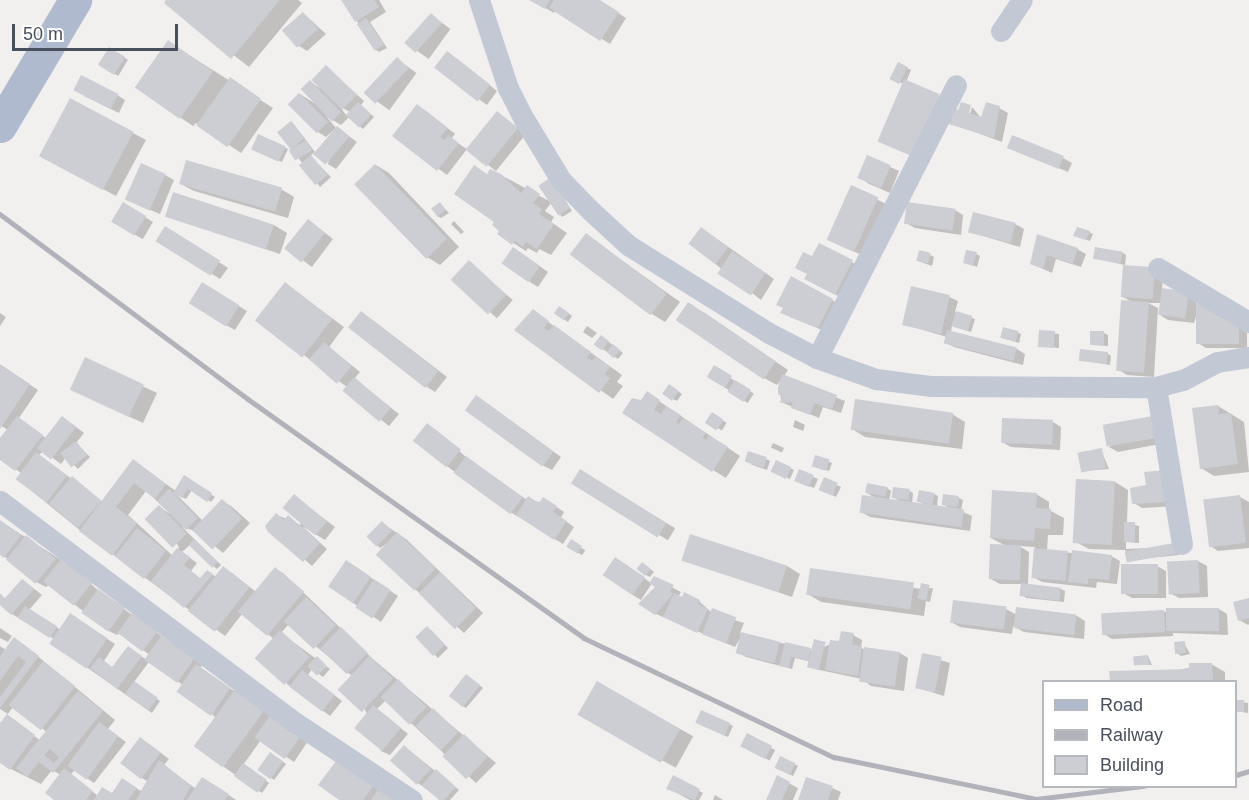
<!DOCTYPE html>
<style>
body{margin:0}
#map{position:relative;width:1249px;height:800px;overflow:hidden;background:#f2f0ef;font-family:Arial,sans-serif}
div>[style]{position:absolute}
[style*='--x']{left:calc(var(--x)*1px);top:calc(var(--y)*1px);width:calc(var(--w)*1px);rotate:calc(var(--a)*1deg)}
.shadow>*{inset:0;background:#0003;transform-origin:0 0}
.building>*{inset:0;background:#ccced4;transform-origin:0 0}
.street>*{height:21px;margin:-10.5px;padding:0 10.5px;transform-origin:10.5px;border-radius:10.5px;background:#c3c9d4}
.primary>*{height:33px;margin:-16.5px;padding:0 16.5px;transform-origin:16.5px;border-radius:16.5px;background:#b0bace}
.rail>*{height:4.5px;margin:-2.25px;padding:0 2.25px;transform-origin:2.25px;border-radius:2.25px;background:#b2b3ba}
span{translate:-50% -50%;white-space:nowrap;text-align:center;line-height:1.15;-webkit-text-stroke:4.5px #fff;paint-order:stroke}
.legend{position:absolute;left:1042px;top:680px;width:195px;height:108px;box-sizing:border-box;background:#fff;border:2px solid #b6b9be;margin:0;padding:8px 10px;list-style:none;font-size:18px;color:#484f5d}
.legend li{display:flex;align-items:center;gap:12px;height:30px}
.legend b{width:30px;border:2px solid #b6b9be}
.scale{position:absolute;left:12px;top:24px;width:166px;height:27px;box-sizing:border-box;border:3px solid #484f5d;border-top:0;padding-left:8px;font-size:18px;line-height:21px;white-space:nowrap;color:#484f5d;-webkit-text-stroke:4px #fff;paint-order:stroke}
</style>
<div id="map">
<div class="shadow">
<div style="clip-path:polygon(168px 0,298px 0,302px 3px,249px 67px,166px 3px)"></div>
<div style="clip-path:polygon(343px 0,379px 0,386px 12px,370px 22px,387px 48px,379px 52px,376px 50px)"></div>
<div style="clip-path:polygon(532px 0,598px 0,626px 18px,610px 44px,555px 10px,554px 13px)"></div>
<div style="clip-path:polygon(303px 13px,326px 34px,307px 51px,299px 46px)"></div>
<div style="left:431px;top:15px;width:24px;height:37px;rotate:36deg"></div>
<div style="clip-path:polygon(168px 42px,273px 108px,241px 153px,196px 123px,193px 126px,181px 118px)"></div>
<div style="left:110px;top:49px;width:21px;height:19px;rotate:31deg"></div>
<div style="clip-path:polygon(456px 58px,497px 91px,487px 105px,436px 68px)"></div>
<div style="left:397px;top:59px;width:24px;height:46px;rotate:36deg"></div>
<div style="clip-path:polygon(899px 64px,911px 70px,906px 82px,959px 111px,968px 121px,972px 107px,982px 119px,999px 108px,1008px 113px,1002px 142px,945px 121px,929px 163px,881px 141px,904px 84px,892px 79px)"></div>
<div style="clip-path:polygon(evenodd,326px 67px,364px 101px,361px 105px,374px 117px,363px 129px,349px 117px,341px 125px,326px 116px,336px 128px,326px 137px,318px 132px,300px 94px,314px 103px,310px 82px,320px 88px,326px 67px,339px 106px,350px 112px,347px 116px,339px 106px)"></div>
<div style="clip-path:polygon(117px 95px,125px 100px,119px 113px,84px 96px)"></div>
<div style="clip-path:polygon(71px 100px,146px 140px,116px 196px,54px 163px)"></div>
<div style="clip-path:polygon(426px 111px,455px 134px,451px 139px,467px 149px,497px 112px,526px 134px,496px 171px,467px 149px,447px 175px,395px 136px)"></div>
<div style="clip-path:polygon(292px 122px,315px 152px,310px 156px,331px 177px,320px 187px,291px 148px)"></div>
<div style="clip-path:polygon(338px 128px,357px 142px,336px 169px,328px 164px)"></div>
<div style="clip-path:polygon(284px 147px,288px 149px,282px 162px,257px 151px)"></div>
<div style="clip-path:polygon(1009px 147px,1063px 158px,1072px 163px,1068px 172px)"></div>
<div style="clip-path:polygon(868px 157px,899px 171px,890px 193px,867px 183px)"></div>
<div style="clip-path:polygon(376px 165px,389px 173px,459px 247px,440px 265px,427px 257px)"></div>
<div style="clip-path:polygon(165px 175px,174px 180px,160px 214px,136px 204px)"></div>
<div style="clip-path:polygon(488px 175px,501px 175px,549px 201px,554px 182px,572px 211px,562px 217px,551px 203px,545px 211px,554px 217px,551px 222px,567px 233px,551px 255px,539px 249px,537px 253px,528px 248px,526px 251px,499px 234px,502px 231px)"></div>
<div style="clip-path:polygon(181px 184px,281px 189px,294px 197px,288px 218px,194px 191px)"></div>
<div style="clip-path:polygon(852px 187px,886px 204px,862px 255px,837px 244px)"></div>
<div style="left:123px;top:204px;width:35px;height:20px;rotate:31deg"></div>
<div style="clip-path:polygon(440px 204px,449px 213px,441px 218px,437px 216px)"></div>
<div style="clip-path:polygon(955px 210px,963px 215px,961px 235px,915px 228px,906px 223px)"></div>
<div style="clip-path:polygon(167px 216px,274px 225px,287px 233px,280px 254px)"></div>
<div style="left:309px;top:221px;width:30px;height:35px;rotate:37deg"></div>
<div style="clip-path:polygon(454px 221px,464px 232px,461px 234px,451px 224px)"></div>
<div style="clip-path:polygon(1015px 224px,1024px 229px,1020px 247px,970px 232px)"></div>
<div style="clip-path:polygon(1089px 232px,1093px 234px,1090px 241px,1079px 237px)"></div>
<div style="clip-path:polygon(174px 233px,228px 268px,220px 279px,212px 274px)"></div>
<div style="clip-path:polygon(710px 234px,774px 279px,761px 300px,690px 244px)"></div>
<div style="clip-path:polygon(586px 235px,680px 302px,665px 322px,652px 314px)"></div>
<div style="clip-path:polygon(1077px 249px,1086px 254px,1081px 267px,1056px 259px,1052px 273px,1032px 264px,1037px 250px)"></div>
<div style="clip-path:polygon(1123px 253px,1126px 255px,1125px 265px,1094px 258px)"></div>
<div style="clip-path:polygon(522px 254px,548px 272px,538px 287px,530px 282px)"></div>
<div style="clip-path:polygon(976px 254px,980px 256px,977px 267px,969px 264px)"></div>
<div style="clip-path:polygon(930px 255px,934px 257px,932px 266px,918px 261px)"></div>
<div style="clip-path:polygon(813px 258px,852px 262px,860px 267px,844px 299px,806px 279px)"></div>
<div style="left:469px;top:262px;width:58px;height:24px;rotate:41deg"></div>
<div style="clip-path:polygon(1125px 267px,1163px 274px,1162px 290px,1197px 298px,1196px 305px,1247px 311px,1247px 348px,1206px 348px,1198px 343px,1198px 310px,1194px 323px,1168px 320px,1160px 315px,1161px 303px,1148px 303px,1158px 308px,1154px 377px,1127px 375px,1119px 370px,1134px 303px,1123px 297px)"></div>
<div style="clip-path:polygon(791px 278px,841px 305px,827px 332px,790px 317px,785px 308px)"></div>
<div style="clip-path:polygon(202px 284px,247px 311px,235px 330px,226px 325px)"></div>
<div style="clip-path:polygon(286px 284px,344px 327px,329px 347px,360px 372px,354px 379px,399px 414px,389px 426px,345px 391px,347px 387px,258px 321px)"></div>
<div style="clip-path:polygon(949px 297px,958px 301px,955px 312px,975px 319px,971px 332px,952px 325px,951px 332px,1017px 349px,1025px 354px,1023px 365px,954px 347px,945px 342px,947px 337px,903px 324px)"></div>
<div style="clip-path:polygon(564px 310px,572px 316px,568px 322px,556px 314px)"></div>
<div style="clip-path:polygon(533px 311px,622px 375px,617px 382px,623px 386px,613px 399px,516px 330px)"></div>
<div style="clip-path:polygon(702px 311px,788px 370px,784px 376px,845px 401px,841px 413px,823px 407px,819px 418px,781px 402px,780px 381px,777px 385px,764px 378px)"></div>
<div style="clip-path:polygon(0 313px,6px 317px,0 326px)"></div>
<div style="clip-path:polygon(370px 318px,447px 377px,435px 392px,427px 387px)"></div>
<div style="clip-path:polygon(587px 326px,597px 333px,592px 338px,583px 332px)"></div>
<div style="clip-path:polygon(1017px 332px,1021px 334px,1019px 343px,1002px 338px)"></div>
<div style="clip-path:polygon(1040px 332px,1059px 334px,1059px 348px,1040px 346px)"></div>
<div style="clip-path:polygon(1104px 333px,1108px 335px,1108px 346px,1092px 345px)"></div>
<div style="clip-path:polygon(605px 339px,623px 353px,618px 359px,595px 344px)"></div>
<div style="clip-path:polygon(1107px 353px,1111px 356px,1110px 365px,1080px 360px)"></div>
<div style="clip-path:polygon(85px 359px,157px 393px,143px 423px,85px 396px)"></div>
<div style="clip-path:polygon(evenodd,0 365px,38px 390px,19px 418px,47px 439px,71px 423px,84px 433px,76px 443px,90px 457px,78px 469px,66px 457px,61px 464px,43px 451px,39px 455px,103px 502px,133px 461px,176px 491px,185px 477px,215px 497px,211px 502px,192px 490px,186px 499px,176px 494px,204px 522px,222px 501px,231px 506px,250px 523px,223px 553px,198px 532px,182px 527px,221px 565px,217px 569px,213px 566px,190px 545px,182px 552px,197px 563px,191px 571px,201px 579px,207px 572px,217px 577px,232px 573px,256px 592px,275px 569px,283px 573px,374px 660px,496px 763px,476px 783px,386px 700px,377px 709px,408px 734px,390px 755px,381px 751px,352px 676px,289px 624px,281px 633px,330px 669px,323px 677px,312px 669px,308px 675px,342px 701px,330px 716px,287px 684px,274px 639px,242px 614px,225px 636px,81px 531px,17px 479px,21px 473px,0 458px,0 440px,8px 430px,0 425px,0 365px,146px 491px,172px 515px,159px 507px,179px 548px,173px 556px,128px 515px,146px 491px)"></div>
<div style="left:714px;top:367px;width:48px;height:11px;rotate:34deg"></div>
<div style="clip-path:polygon(670px 386px,682px 394px,677px 401px,673px 399px)"></div>
<div style="clip-path:polygon(647px 393px,740px 456px,726px 478px,713px 470px,642px 401px)"></div>
<div style="clip-path:polygon(485px 402px,561px 457px,552px 470px,544px 466px)"></div>
<div style="clip-path:polygon(1218px 406px,1244px 422px,1249px 472px,1214px 476px,1201px 468px)"></div>
<div style="left:712px;top:414px;width:17px;height:9px;rotate:31deg"></div>
<div style="clip-path:polygon(952px 414px,965px 422px,962px 449px,865px 437px,852px 429px)"></div>
<div style="clip-path:polygon(1152px 418px,1165px 443px,1118px 452px,1109px 447px)"></div>
<div style="clip-path:polygon(795px 420px,805px 425px,803px 431px,793px 427px)"></div>
<div style="clip-path:polygon(1053px 422px,1061px 427px,1060px 450px,1011px 447px,1002px 442px)"></div>
<div style="clip-path:polygon(436px 430px,467px 458px,527px 500px,552px 504px,564px 512px,561px 518px,574px 527px,563px 544px,512px 513px,448px 467px)"></div>
<div style="left:773px;top:443px;width:12px;height:5px;rotate:24deg"></div>
<div style="clip-path:polygon(1101px 450px,1109px 469px,1083px 471px)"></div>
<div style="clip-path:polygon(816px 456px,832px 463px,829px 471px,817px 467px)"></div>
<div style="clip-path:polygon(766px 459px,770px 461px,767px 470px,750px 464px)"></div>
<div style="clip-path:polygon(790px 468px,794px 470px,790px 479px,777px 473px)"></div>
<div style="left:580px;top:471px;width:111px;height:14px;rotate:31deg"></div>
<div style="clip-path:polygon(800px 471px,818px 479px,814px 488px,800px 483px)"></div>
<div style="clip-path:polygon(824px 479px,841px 487px,836px 497px,824px 491px)"></div>
<div style="clip-path:polygon(1115px 482px,1128px 490px,1127px 523px,1139px 526px,1139px 543px,1126px 542px,1126px 549px,1178px 547px,1179px 555px,1130px 560px,1125px 550px,1089px 549px,1076px 542px)"></div>
<div style="clip-path:polygon(887px 488px,891px 491px,889px 501px,901px 502px,893px 497px,910px 491px,913px 493px,912px 504px,927px 506px,919px 501px,934px 494px,938px 496px,937px 507px,952px 510px,943px 504px,959px 498px,963px 500px,961px 511px,972px 516px,970px 531px,870px 517px,861px 512px,877px 499px,867px 493px)"></div>
<div style="clip-path:polygon(1132px 489px,1178px 506px,1142px 508px,1134px 503px)"></div>
<div style="clip-path:polygon(1036px 494px,1049px 502px,1049px 510px,1064px 518px,1063px 535px,1048px 535px,1047px 551px,1111px 556px,1120px 561px,1117px 584px,1097px 582px,1096px 588px,1042px 582px,1033px 577px,1035px 547px,1019px 546px,1029px 552px,1028px 585px,1061px 589px,1065px 591px,1064px 602px,1026px 598px,1022px 595px,1023px 584px,1000px 584px,991px 579px,1006px 546px,991px 538px)"></div>
<div style="clip-path:polygon(294px 496px,335px 527px,325px 540px,302px 526px,327px 549px,312px 566px,267px 526px,277px 515px,301px 525px)"></div>
<div style="clip-path:polygon(1240px 497px,1249px 502px,1249px 548px,1218px 551px,1210px 546px)"></div>
<div style="clip-path:polygon(0 521px,69px 565px,99px 591px,202px 665px,200px 668px,308px 741px,294px 762px,261px 740px,243px 765px,269px 783px,262px 793px,224px 767px,216px 718px,183px 685px,149px 662px,134px 682px,160px 701px,152px 713px,52px 643px,54px 639px,12px 614px,0 603px,0 596px,6px 599px,23px 580px,42px 595px,29px 610px,61px 630px,79px 620px,115px 644px,104px 661px,113px 668px,129px 648px,147px 660px,150px 655px,119px 633px,117px 635px,109px 631px,49px 585px,46px 587px,38px 583px,0 553px)"></div>
<div style="clip-path:polygon(382px 523px,406px 539px,483px 613px,464px 633px,416px 590px,391px 541px,380px 548px,377px 545px)"></div>
<div style="left:571px;top:541px;width:17px;height:6px;rotate:33deg"></div>
<div style="clip-path:polygon(684px 560px,787px 566px,800px 574px,792px 597px)"></div>
<div style="clip-path:polygon(1198px 561px,1207px 566px,1208px 597px,1179px 598px,1170px 593px)"></div>
<div style="clip-path:polygon(624px 564px,651px 583px,655px 578px,681px 592px,678px 597px,699px 601px,712px 613px,744px 623px,740px 633px,814px 651px,853px 635px,862px 640px,861px 648px,866px 650px,900px 653px,908px 658px,904px 691px,871px 686px,862px 679px,815px 669px,812px 662px,795px 658px,792px 669px,746px 657px,737px 652px,742px 635px,735px 647px,656px 614px,658px 587px,652px 583px,641px 600px,633px 595px)"></div>
<div style="clip-path:polygon(646px 566px,654px 572px,650px 577px,646px 575px)"></div>
<div style="clip-path:polygon(1157px 566px,1166px 571px,1166px 598px,1132px 598px,1123px 593px)"></div>
<div style="clip-path:polygon(355px 567px,398px 596px,381px 622px,330px 587px)"></div>
<div style="clip-path:polygon(811px 570px,921px 589px,933px 588px,930px 602px,926px 601px,924px 616px,821px 602px,808px 594px)"></div>
<div style="clip-path:polygon(1249px 600px,1249px 624px,1248px 625px,1239px 620px)"></div>
<div style="clip-path:polygon(1006px 609px,1017px 615px,1077px 616px,1085px 621px,1084px 639px,1024px 632px,1013px 626px,1012px 634px,960px 627px,951px 622px)"></div>
<div style="clip-path:polygon(1219px 609px,1227px 614px,1228px 635px,1173px 633px,1173px 636px,1112px 639px,1104px 634px,1163px 612px)"></div>
<div style="clip-path:polygon(0 628px,12px 636px,8px 642px,0 638px)"></div>
<div style="clip-path:polygon(431px 630px,448px 648px,438px 658px,417px 637px)"></div>
<div style="clip-path:polygon(1184px 643px,1190px 654px,1181px 656px,1177px 653px)"></div>
<div style="clip-path:polygon(23px 644px,115px 720px,108px 729px,126px 742px,94px 783px,75px 770px,71px 774px,98px 796px,113px 795px,131px 785px,141px 791px,147px 781px,142px 778px,149px 744px,169px 759px,164px 765px,196px 789px,211px 783px,236px 800px,56px 800px,61px 775px,52px 770px,41px 784px,11px 769px,0 761px,0 723px,14px 721px,41px 741px,47px 732px,13px 707px,8px 714px,0 709px,0 646px,6px 650px)"></div>
<div style="clip-path:polygon(924px 655px,950px 663px,944px 696px,918px 688px)"></div>
<div style="clip-path:polygon(1148px 656px,1152px 665px,1136px 664px)"></div>
<div style="clip-path:polygon(1211px 664px,1225px 672px,1225px 682px,1111px 682px)"></div>
<div style="clip-path:polygon(470px 678px,483px 688px,466px 708px,463px 706px)"></div>
<div style="left:597px;top:683px;width:110px;height:36px;rotate:29deg"></div>
<div style="clip-path:polygon(1236px 701px,1248px 703px,1248px 713px,1236px 711px)"></div>
<div style="clip-path:polygon(729px 724px,733px 726px,728px 737px,701px 725px)"></div>
<div style="left:747px;top:735px;width:32px;height:12px;rotate:28deg"></div>
<div style="clip-path:polygon(405px 747px,459px 790px,450px 800px,441px 800px,418px 783px)"></div>
<div style="clip-path:polygon(274px 756px,286px 764px,274px 780px,259px 769px)"></div>
<div style="clip-path:polygon(348px 764px,401px 800px,341px 800px)"></div>
<div style="clip-path:polygon(794px 764px,798px 766px,793px 776px,780px 770px)"></div>
<div style="clip-path:polygon(673px 777px,703px 793px,699px 800px,690px 800px,668px 788px)"></div>
<div style="clip-path:polygon(777px 777px,798px 788px,793px 800px,767px 800px)"></div>
<div style="clip-path:polygon(832px 788px,841px 792px,838px 800px,800px 800px)"></div>
<div style="clip-path:polygon(715px 795px,723px 800px,713px 800px)"></div>
</div>
<div class="building">
<div style="clip-path:polygon(166px 0,280px 0,231px 59px,164px 3px)"></div>
<div style="clip-path:polygon(341px 0,374px 0,379px 7px,355px 22px)"></div>
<div style="clip-path:polygon(529px 0,550px 0,545px 9px)"></div>
<div style="clip-path:polygon(554px 0,600px 0,619px 12px,600px 41px,549px 8px)"></div>
<div style="left:303px;top:12px;width:23px;height:28px;rotate:49deg"></div>
<div style="left:431px;top:13px;width:15px;height:40px;rotate:42deg"></div>
<div style="left:366px;top:18px;width:32px;height:11px;rotate:56deg"></div>
<div style="left:168px;top:40px;width:55px;height:58px;rotate:35deg"></div>
<div style="left:109px;top:47px;width:19px;height:21px;rotate:32deg"></div>
<div style="left:447px;top:51px;width:55px;height:21px;rotate:38deg"></div>
<div style="left:397px;top:57px;width:16px;height:49px;rotate:43deg"></div>
<div style="left:898px;top:62px;width:11px;height:19px;rotate:27deg"></div>
<div style="left:326px;top:65px;width:43px;height:21px;rotate:44deg"></div>
<div style="left:81px;top:75px;width:42px;height:17px;rotate:27deg"></div>
<div style="left:230px;top:77px;width:38px;height:59px;rotate:35deg"></div>
<div style="left:904px;top:79px;width:39px;height:68px;rotate:23deg"></div>
<div style="left:310px;top:80px;width:45px;height:13px;rotate:46deg"></div>
<div style="left:299px;top:93px;width:41px;height:16px;rotate:45deg"></div>
<div style="left:70px;top:98px;width:72px;height:66px;rotate:28deg"></div>
<div style="left:358px;top:102px;width:18px;height:18px;rotate:43deg"></div>
<div style="clip-path:polygon(961px 102px,971px 105px,969px 113px,981px 117px,986px 102px,1000px 106px,994px 138px,945px 123px,950px 107px,958px 110px)"></div>
<div style="clip-path:polygon(417px 104px,448px 128px,440px 137px,445px 140px,448px 135px,459px 143px,437px 171px,392px 136px)"></div>
<div style="left:497px;top:111px;width:27px;height:50px;rotate:39deg"></div>
<div style="left:291px;top:121px;width:22px;height:18px;rotate:51deg"></div>
<div style="left:337px;top:126px;width:16px;height:37px;rotate:40deg"></div>
<div style="left:258px;top:134px;width:30px;height:17px;rotate:24deg"></div>
<div style="left:1012px;top:135px;width:56px;height:14px;rotate:22deg"></div>
<div style="left:306px;top:140px;width:12px;height:20px;rotate:59deg"></div>
<div style="left:311px;top:155px;width:26px;height:16px;rotate:50deg"></div>
<div style="left:867px;top:155px;width:26px;height:25px;rotate:23deg"></div>
<div style="left:186px;top:160px;width:100px;height:25px;rotate:16deg"></div>
<div style="left:141px;top:163px;width:27px;height:40px;rotate:24deg"></div>
<div style="left:375px;top:164px;width:104px;height:29px;rotate:46deg"></div>
<div style="clip-path:polygon(474px 165px,487px 174px,490px 169px,501px 174px,521px 193px,527px 185px,540px 194px,533px 203px,542px 209px,539px 214px,554px 224px,537px 249px,526px 242px,523px 247px,515px 241px,512px 245px,497px 234px,499px 231px,492px 225px,494px 222px,454px 194px)"></div>
<div style="left:550px;top:178px;width:36px;height:14px;rotate:56deg"></div>
<div style="left:851px;top:185px;width:30px;height:60px;rotate:24deg"></div>
<div style="left:173px;top:192px;width:106px;height:26px;rotate:18deg"></div>
<div style="left:123px;top:202px;width:27px;height:23px;rotate:31deg"></div>
<div style="left:440px;top:202px;width:10px;height:11px;rotate:53deg"></div>
<div style="left:907px;top:202px;width:49px;height:22px;rotate:8deg"></div>
<div style="left:973px;top:212px;width:44px;height:21px;rotate:14deg"></div>
<div style="left:308px;top:219px;width:22px;height:38px;rotate:39deg"></div>
<div style="left:165px;top:226px;width:65px;height:18px;rotate:32deg"></div>
<div style="left:701px;top:227px;width:34px;height:21px;rotate:37deg"></div>
<div style="clip-path:polygon(1077px 227px,1090px 231px,1086px 240px,1073px 236px)"></div>
<div style="left:586px;top:233px;width:101px;height:27px;rotate:37deg"></div>
<div style="clip-path:polygon(1037px 234px,1078px 248px,1073px 264px,1047px 255px,1043px 269px,1030px 264px)"></div>
<div style="clip-path:polygon(819px 243px,853px 260px,835px 295px,804px 279px,807px 274px,795px 268px,803px 252px,812px 256px)"></div>
<div style="left:513px;top:247px;width:33px;height:20px;rotate:35deg"></div>
<div style="left:1095px;top:247px;width:28px;height:12px;rotate:10deg"></div>
<div style="left:919px;top:250px;width:12px;height:11px;rotate:14deg"></div>
<div style="clip-path:polygon(966px 250px,977px 252px,973px 266px,963px 263px)"></div>
<div style="left:732px;top:251px;width:40px;height:27px;rotate:33deg"></div>
<div style="left:469px;top:260px;width:51px;height:27px;rotate:43deg"></div>
<div style="left:1123px;top:265px;width:32px;height:32px;rotate:4deg"></div>
<div style="clip-path:polygon(791px 276px,833px 299px,818px 328px,780px 313px,783px 308px,776px 305px)"></div>
<div style="left:202px;top:282px;width:44px;height:25px;rotate:32deg"></div>
<div style="left:285px;top:282px;width:60px;height:49px;rotate:38deg"></div>
<div style="left:911px;top:286px;width:40px;height:40px;rotate:13deg"></div>
<div style="left:1162px;top:288px;width:27px;height:27px;rotate:8deg"></div>
<div style="left:1121px;top:300px;width:28px;height:71px;rotate:4deg"></div>
<div style="left:688px;top:302px;width:106px;height:22px;rotate:34deg"></div>
<div style="left:1196px;top:304px;width:43px;height:40px"></div>
<div style="left:559px;top:306px;width:12px;height:9px;rotate:35deg"></div>
<div style="clip-path:polygon(533px 309px,549px 321px,544px 328px,549px 331px,554px 325px,591px 352px,587px 357px,592px 361px,596px 356px,610px 367px,605px 374px,610px 378px,599px 393px,514px 330px)"></div>
<div style="left:361px;top:311px;width:98px;height:21px;rotate:38deg"></div>
<div style="left:956px;top:311px;width:17px;height:16px;rotate:17deg"></div>
<div style="left:1003px;top:327px;width:16px;height:11px;rotate:15deg"></div>
<div style="left:947px;top:330px;width:72px;height:14px;rotate:14deg"></div>
<div style="left:1039px;top:330px;width:16px;height:17px;rotate:4deg"></div>
<div style="left:1090px;top:331px;width:14px;height:14px"></div>
<div style="left:601px;top:335px;width:10px;height:12px;rotate:37deg"></div>
<div style="left:324px;top:342px;width:37px;height:23px;rotate:41deg"></div>
<div style="clip-path:polygon(613px 344px,620px 350px,613px 358px,607px 352px)"></div>
<div style="left:1080px;top:349px;width:28px;height:12px;rotate:6deg"></div>
<div style="left:85px;top:357px;width:65px;height:36px;rotate:25deg"></div>
<div style="clip-path:polygon(0 364px,30px 384px,0 429px)"></div>
<div style="left:714px;top:365px;width:21px;height:14px;rotate:31deg"></div>
<div style="clip-path:polygon(782px 374px,837px 395px,832px 409px,814px 403px,810px 415px,791px 408px,793px 402px,780px 403px,782px 396px,778px 394px,778px 387px)"></div>
<div style="left:354px;top:377px;width:48px;height:18px;rotate:40deg"></div>
<div style="left:735px;top:380px;width:19px;height:14px;rotate:32deg"></div>
<div style="left:669px;top:384px;width:12px;height:12px;rotate:35deg"></div>
<div style="clip-path:polygon(647px 391px,660px 400px,654px 410px,661px 414px,666px 406px,681px 415px,676px 422px,679px 424px,683px 418px,706px 433px,702px 438px,706px 440px,709px 435px,728px 447px,712px 472px,622px 413px,632px 398px,641px 400px)"></div>
<div style="left:476px;top:395px;width:96px;height:19px;rotate:36deg"></div>
<div style="left:855px;top:399px;width:99px;height:31px;rotate:8deg"></div>
<div style="clip-path:polygon(1218px 405px,1219px 414px,1231px 413px,1238px 464px,1200px 469px,1192px 408px)"></div>
<div style="left:712px;top:412px;width:14px;height:13px;rotate:34deg"></div>
<div style="clip-path:polygon(17px 416px,43px 435px,15px 471px,0 460px,0 438px)"></div>
<div style="left:62px;top:416px;width:18px;height:41px;rotate:38deg"></div>
<div style="left:1153px;top:416px;width:22px;height:51px;rotate:80deg"></div>
<div style="left:1002px;top:418px;width:51px;height:25px;rotate:2deg"></div>
<div style="left:427px;top:423px;width:43px;height:23px;rotate:38deg"></div>
<div style="left:76px;top:441px;width:18px;height:20px;rotate:52deg"></div>
<div style="left:1102px;top:448px;width:20px;height:25px;rotate:79deg"></div>
<div style="left:748px;top:451px;width:20px;height:11px;rotate:18deg"></div>
<div style="left:36px;top:452px;width:39px;height:34px;rotate:37deg"></div>
<div style="left:815px;top:455px;width:15px;height:12px;rotate:16deg"></div>
<div style="left:466px;top:456px;width:70px;height:21px;rotate:36deg"></div>
<div style="clip-path:polygon(133px 459px,166px 484px,155px 499px,134px 483px,116px 507px,137px 523px,112px 556px,79px 531px)"></div>
<div style="left:776px;top:460px;width:17px;height:13px;rotate:25deg"></div>
<div style="left:580px;top:469px;width:102px;height:17px;rotate:32deg"></div>
<div style="left:799px;top:469px;width:16px;height:13px;rotate:22deg"></div>
<div style="clip-path:polygon(1165px 470px,1170px 502px,1132px 504px,1130px 488px,1146px 485px,1144px 472px)"></div>
<div style="clip-path:polygon(184px 475px,212px 493px,207px 502px,188px 489px,182px 498px,173px 493px)"></div>
<div style="left:72px;top:476px;width:38px;height:36px;rotate:40deg"></div>
<div style="left:824px;top:477px;width:15px;height:14px;rotate:23deg"></div>
<div style="left:1076px;top:479px;width:39px;height:64px;rotate:3deg"></div>
<div style="left:867px;top:483px;width:21px;height:10px;rotate:11deg"></div>
<div style="left:893px;top:487px;width:17px;height:11px;rotate:7deg"></div>
<div style="left:169px;top:489px;width:41px;height:17px;rotate:45deg"></div>
<div style="left:919px;top:490px;width:16px;height:12px;rotate:11deg"></div>
<div style="clip-path:polygon(992px 490px,1037px 493px,1036px 508px,1051px 509px,1050px 529px,1035px 528px,1034px 541px,990px 538px)"></div>
<div style="left:294px;top:494px;width:43px;height:18px;rotate:40deg"></div>
<div style="left:943px;top:494px;width:16px;height:11px;rotate:7deg"></div>
<div style="left:862px;top:495px;width:103px;height:18px;rotate:8deg"></div>
<div style="left:1240px;top:495px;width:48px;height:37px;rotate:83deg"></div>
<div style="clip-path:polygon(528px 496px,539px 503px,543px 497px,557px 506px,553px 512px,567px 521px,554px 540px,516px 515px)"></div>
<div style="left:222px;top:499px;width:28px;height:43px;rotate:44deg"></div>
<div style="left:159px;top:505px;width:40px;height:20px;rotate:46deg"></div>
<div style="clip-path:polygon(276px 513px,284px 520px,288px 515px,320px 543px,303px 562px,268px 532px,265px 526px)"></div>
<div style="clip-path:polygon(0 520px,21px 535px,4px 558px,0 555px)"></div>
<div style="left:382px;top:521px;width:14px;height:22px;rotate:45deg"></div>
<div style="left:1124px;top:522px;width:11px;height:20px"></div>
<div style="left:137px;top:528px;width:37px;height:36px;rotate:38deg"></div>
<div style="left:397px;top:532px;width:53px;height:31px;rotate:43deg"></div>
<div style="left:690px;top:534px;width:102px;height:28px;rotate:18deg"></div>
<div style="left:26px;top:535px;width:38px;height:32px;rotate:39deg"></div>
<div style="left:194px;top:539px;width:33px;height:8px;rotate:44deg"></div>
<div style="left:571px;top:539px;width:13px;height:9px;rotate:32deg"></div>
<div style="left:1174px;top:543px;width:11px;height:50px;rotate:80deg"></div>
<div style="left:990px;top:544px;width:31px;height:35px;rotate:2deg"></div>
<div style="clip-path:polygon(177px 548px,190px 557px,184px 565px,200px 578px,207px 570px,213px 574px,184px 608px,151px 581px)"></div>
<div style="left:1034px;top:548px;width:34px;height:30px;rotate:5deg"></div>
<div style="clip-path:polygon(1072px 550px,1112px 555px,1109px 580px,1088px 578px,1088px 584px,1068px 582px)"></div>
<div style="left:615px;top:557px;width:36px;height:22px;rotate:34deg"></div>
<div style="left:61px;top:559px;width:39px;height:29px;rotate:38deg"></div>
<div style="left:346px;top:560px;width:30px;height:32px;rotate:34deg"></div>
<div style="left:1198px;top:560px;width:33px;height:31px;rotate:87deg"></div>
<div style="left:642px;top:562px;width:11px;height:9px;rotate:38deg"></div>
<div style="left:1158px;top:564px;width:30px;height:37px;rotate:90deg"></div>
<div style="left:223px;top:566px;width:34px;height:57px;rotate:38deg"></div>
<div style="left:275px;top:567px;width:38px;height:58px;rotate:40deg"></div>
<div style="left:810px;top:568px;width:105px;height:27px;rotate:8deg"></div>
<div style="left:440px;top:572px;width:51px;height:30px;rotate:45deg"></div>
<div style="clip-path:polygon(654px 576px,674px 585px,670px 591px,673px 594px,655px 615px,638px 604px,655px 587px,649px 583px)"></div>
<div style="clip-path:polygon(22px 579px,34px 589px,11px 615px,0 605px,0 593px,5px 598px)"></div>
<div style="left:374px;top:579px;width:20px;height:34px;rotate:33deg"></div>
<div style="left:921px;top:583px;width:9px;height:16px;rotate:13deg"></div>
<div style="left:1021px;top:583px;width:40px;height:13px;rotate:7deg"></div>
<div style="left:98px;top:589px;width:33px;height:29px;rotate:35deg"></div>
<div style="clip-path:polygon(684px 592px,700px 600px,698px 604px,708px 609px,697px 633px,663px 617px,674px 593px,682px 597px)"></div>
<div style="left:306px;top:597px;width:41px;height:33px;rotate:43deg"></div>
<div style="clip-path:polygon(1249px 598px,1249px 618px,1238px 621px,1233px 602px)"></div>
<div style="left:953px;top:600px;width:54px;height:23px;rotate:7deg"></div>
<div style="left:25px;top:606px;width:38px;height:14px;rotate:32deg"></div>
<div style="left:1016px;top:607px;width:61px;height:21px;rotate:7deg"></div>
<div style="left:712px;top:608px;width:26px;height:28px;rotate:21deg"></div>
<div style="left:1166px;top:608px;width:53px;height:23px"></div>
<div style="left:1164px;top:610px;width:22px;height:63px;rotate:87deg"></div>
<div style="left:133px;top:612px;width:31px;height:26px;rotate:37deg"></div>
<div style="left:70px;top:613px;width:45px;height:37px;rotate:34deg"></div>
<div style="left:427px;top:626px;width:26px;height:16px;rotate:47deg"></div>
<div style="left:341px;top:627px;width:37px;height:30px;rotate:44deg"></div>
<div style="left:280px;top:630px;width:40px;height:38px;rotate:42deg"></div>
<div style="clip-path:polygon(841px 631px,854px 633px,852px 645px,862px 646px,858px 676px,825px 670px,830px 640px,839px 641px)"></div>
<div style="left:741px;top:632px;width:40px;height:22px;rotate:14deg"></div>
<div style="left:161px;top:636px;width:40px;height:29px;rotate:35deg"></div>
<div style="clip-path:polygon(14px 637px,39px 656px,0 708px,0 697px,26px 662px,18px 656px,0 681px,0 656px)"></div>
<div style="left:814px;top:639px;width:12px;height:29px;rotate:14deg"></div>
<div style="left:1185px;top:641px;width:12px;height:11px;rotate:85deg"></div>
<div style="clip-path:polygon(785px 642px,811px 648px,808px 661px,791px 657px,789px 668px,779px 666px)"></div>
<div style="clip-path:polygon(128px 646px,142px 656px,117px 689px,90px 668px,99px 657px,112px 667px)"></div>
<div style="left:864px;top:647px;width:36px;height:35px;rotate:8deg"></div>
<div style="left:922px;top:653px;width:20px;height:36px;rotate:11deg"></div>
<div style="left:1148px;top:655px;width:9px;height:15px;rotate:84deg"></div>
<div style="left:317px;top:656px;width:14px;height:14px;rotate:45deg"></div>
<div style="left:369px;top:656px;width:33px;height:46px;rotate:43deg"></div>
<div style="left:43px;top:661px;width:41px;height:56px;rotate:38deg"></div>
<div style="clip-path:polygon(1189px 663px,1212px 663px,1213px 682px,1110px 682px,1109px 671px,1189px 669px)"></div>
<div style="left:196px;top:664px;width:42px;height:34px;rotate:35deg"></div>
<div style="left:302px;top:670px;width:41px;height:21px;rotate:37deg"></div>
<div style="left:466px;top:674px;width:18px;height:28px;rotate:38deg"></div>
<div style="left:398px;top:679px;width:40px;height:25px;rotate:44deg"></div>
<div style="left:134px;top:681px;width:29px;height:16px;rotate:35deg"></div>
<div style="left:597px;top:681px;width:96px;height:39px;rotate:30deg"></div>
<div style="left:236px;top:688px;width:36px;height:72px;rotate:36deg"></div>
<div style="clip-path:polygon(evenodd,78px 691px,103px 711px,53px 773px,39px 762px,27px 777px,16px 768px,78px 691px,50px 749px,59px 757px,54px 763px,44px 755px,50px 749px)"></div>
<div style="left:1236px;top:700px;width:8px;height:12px"></div>
<div style="left:373px;top:705px;width:36px;height:30px;rotate:39deg"></div>
<div style="left:433px;top:708px;width:35px;height:25px;rotate:44deg"></div>
<div style="left:701px;top:710px;width:32px;height:14px;rotate:24deg"></div>
<div style="clip-path:polygon(7px 714px,35px 735px,10px 770px,0 763px,0 723px)"></div>
<div style="left:271px;top:714px;width:37px;height:29px;rotate:35deg"></div>
<div style="left:99px;top:722px;width:24px;height:54px;rotate:36deg"></div>
<div style="left:747px;top:733px;width:28px;height:15px;rotate:27deg"></div>
<div style="left:464px;top:734px;width:33px;height:31px;rotate:44deg"></div>
<div style="left:140px;top:737px;width:26px;height:33px;rotate:37deg"></div>
<div style="left:404px;top:745px;width:36px;height:21px;rotate:42deg"></div>
<div style="left:270px;top:752px;width:16px;height:22px;rotate:35deg"></div>
<div style="left:780px;top:756px;width:17px;height:13px;rotate:25deg"></div>
<div style="clip-path:polygon(339px 757px,375px 784px,363px 800px,339px 800px,318px 785px)"></div>
<div style="clip-path:polygon(159px 760px,191px 786px,183px 800px,136px 800px)"></div>
<div style="left:243px;top:763px;width:29px;height:16px;rotate:35deg"></div>
<div style="clip-path:polygon(64px 768px,93px 791px,86px 800px,54px 800px,45px 793px)"></div>
<div style="clip-path:polygon(436px 769px,456px 787px,444px 800px,439px 800px,422px 785px)"></div>
<div style="clip-path:polygon(673px 775px,700px 789px,695px 800px,666px 789px)"></div>
<div style="clip-path:polygon(777px 775px,790px 782px,782px 800px,766px 800px)"></div>
<div style="clip-path:polygon(202px 777px,229px 794px,225px 800px,187px 800px)"></div>
<div style="clip-path:polygon(806px 777px,833px 786px,828px 800px,798px 800px)"></div>
<div style="clip-path:polygon(122px 778px,137px 788px,128px 800px,94px 800px,102px 787px,112px 793px)"></div>
<div style="clip-path:polygon(380px 786px,403px 800px,371px 800px)"></div>
</div>
<div class="street">
<div style="--x:479;--y:0;--w:93;--a:71.8"></div>
<div style="--x:508;--y:88;--w:35;--a:63"></div>
<div style="--x:524;--y:119;--w:71;--a:58.8"></div>
<div style="--x:561;--y:180;--w:40;--a:46"></div>
<div style="--x:589;--y:209;--w:53;--a:42.7"></div>
<div style="--x:628;--y:245;--w:166;--a:32"></div>
<div style="--x:769;--y:333;--w:54;--a:27.5"></div>
<div style="--x:817;--y:358;--w:63;--a:19.6"></div>
<div style="--x:876;--y:379;--w:54;--a:7.4"></div>
<div style="--x:930;--y:386;--w:226;--a:0.3"></div>
<div style="--x:1156;--y:387;--w:28;--a:-15"></div>
<div style="--x:1183;--y:380;--w:38;--a:-28"></div>
<div style="--x:1217;--y:362;--w:32;--a:-9"></div>
<div style="--x:1001;--y:31;--w:37;--a:-56"></div>
<div style="--x:1158;--y:268;--w:106;--a:30.7"></div>
<div style="--x:817;--y:358;--w:306;--a:-63"></div>
<div style="--x:1156;--y:387;--w:159;--a:80.6"></div>
<div style="--x:0;--y:501;--w:370;--a:36.9"></div>
<div style="--x:296;--y:723;--w:139;--a:33.6"></div>
</div>
<div class="primary">
<div style="--x:0;--y:126;--w:147;--a:-59.2"></div>
</div>
<div class="rail">
<div style="--x:0;--y:214;--w:309;--a:36.7"></div>
<div style="--x:248;--y:399;--w:412;--a:35.4"></div>
<div style="--x:584;--y:638;--w:277;--a:25.5"></div>
<div style="--x:834;--y:757;--w:206;--a:11.7"></div>
<div style="--x:1036;--y:799;--w:109;--a:-6.9"></div>
<div style="--x:1236;--y:775;--w:14;--a:-17"></div>
</div>
<ul class="legend">
<li><b style="height:8px;background:#b0bace"></b>Road</li>
<li><b style="height:8px;background:#b2b3ba"></b>Railway</li>
<li><b style="height:16px;background:#ccced4"></b>Building</li>
</ul>
<div class="scale">50 m</div>
</div>
